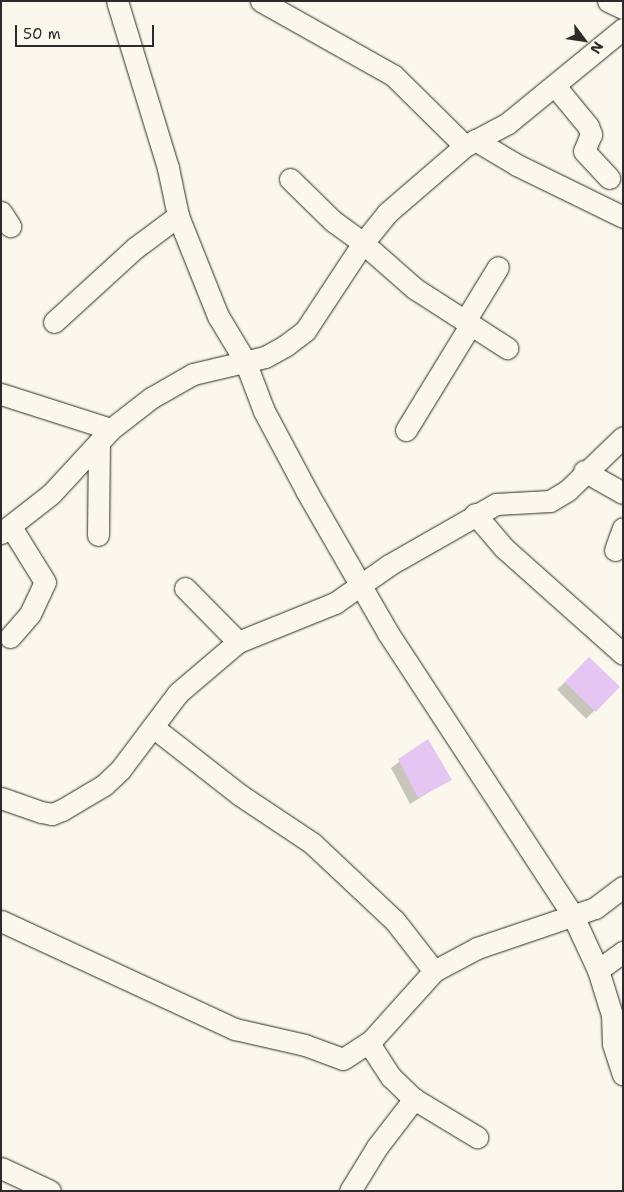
<!DOCTYPE html>
<style>
body{margin:0}
#map{position:relative;width:624px;height:1192px;overflow:hidden;background:#fbf7ec;font-family:"Shantell Sans",sans-serif}
div>[style]{position:absolute}
[style*='--x']{left:calc(var(--x)*1px);top:calc(var(--y)*1px);width:calc(var(--w)*1px);rotate:calc(var(--a)*1deg)}
.shadow>*{inset:0;background:#0003;transform-origin:0 0}
.building>*{inset:0;background:#e5c6f3;transform-origin:0 0}
.roads{filter:drop-shadow(0 0 1px #2b2b2b) drop-shadow(0 0 1px #2b2b2b)}
.minor>*{height:21px;margin:-10.5px;padding:0 10.5px;transform-origin:10.5px;border-radius:10.5px;background:#fbf7ec}
span{translate:-50% -50%;white-space:nowrap;text-align:center;line-height:1.15;-webkit-text-stroke:4px #fbf7ec;paint-order:stroke}
.frame{position:absolute;inset:0;border:2px solid #2b2b2b;pointer-events:none}
.north{position:absolute;left:559px;top:15px;width:50px;height:50px;-webkit-text-stroke:4px #fbf7ec;paint-order:stroke;rotate:121deg;font-size:14px;font-weight:700;line-height:20px;text-align:center;color:#2b2b2b}
.north::after{content:'';display:block;margin:auto;width:18px;height:22px;background:#2b2b2b;clip-path:polygon(50% 0,100% 100%,50% 72%,0 100%)}
.scale{position:absolute;left:15px;top:25px;width:139px;height:22px;box-sizing:border-box;border:2px solid #2b2b2b;border-top:0;padding-left:6px;font-size:15px;line-height:18px;white-space:nowrap;color:#2b2b2b;-webkit-text-stroke:4px #fbf7ec;paint-order:stroke}
</style>
<div id="map">
<div class="shadow">
<div style="left:589px;top:658px;width:41px;height:45px;rotate:45deg"></div>
<div style="clip-path:polygon(427px 741px,450px 779px,410px 804px,391px 768px)"></div>
</div>
<div class="building">
<div style="left:589px;top:657px;width:43px;height:35px;rotate:44deg"></div>
<div style="clip-path:polygon(428px 739px,452px 780px,418px 798px,398px 759px)"></div>
</div>
<div class="roads">
<div class="minor">
<div style="--x:117;--y:1;--w:175;--a:73"></div>
<div style="--x:168;--y:168;--w:49;--a:78.2"></div>
<div style="--x:178;--y:216;--w:108;--a:68.2"></div>
<div style="--x:218;--y:316;--w:52;--a:59"></div>
<div style="--x:245;--y:361;--w:53;--a:69.2"></div>
<div style="--x:264;--y:411;--w:92;--a:62"></div>
<div style="--x:307;--y:492;--w:163;--a:60.1"></div>
<div style="--x:388;--y:633;--w:338;--a:56.8"></div>
<div style="--x:573;--y:916;--w:60;--a:65.2"></div>
<div style="--x:598;--y:970;--w:47;--a:72.7"></div>
<div style="--x:612;--y:1015;--w:29;--a:88"></div>
<div style="--x:613;--y:1044;--w:32;--a:72"></div>
<div style="--x:261;--y:1;--w:151;--a:29.3"></div>
<div style="--x:393;--y:75;--w:101;--a:44.6"></div>
<div style="--x:608;--y:1;--w:17;--a:25"></div>
<div style="--x:555;--y:86;--w:52;--a:50.5"></div>
<div style="--x:588;--y:126;--w:9;--a:69"></div>
<div style="--x:591;--y:134;--w:18;--a:112"></div>
<div style="--x:584;--y:151;--w:37;--a:47"></div>
<div style="--x:475;--y:140;--w:49;--a:30.8"></div>
<div style="--x:517;--y:165;--w:118;--a:26.1"></div>
<div style="--x:290;--y:179;--w:60;--a:44.3"></div>
<div style="--x:333;--y:221;--w:37;--a:36"></div>
<div style="--x:363;--y:243;--w:68;--a:41.4"></div>
<div style="--x:414;--y:288;--w:111;--a:32.8"></div>
<div style="--x:1;--y:212;--w:17;--a:57"></div>
<div style="--x:465;--y:321;--w:63;--a:-58.6"></div>
<div style="--x:54;--y:322;--w:110;--a:-42.4"></div>
<div style="--x:135;--y:248;--w:54;--a:-36.7"></div>
<div style="--x:1;--y:394;--w:115;--a:17.7"></div>
<div style="--x:406;--y:430;--w:124;--a:-58.5"></div>
<div style="--x:584;--y:471;--w:45;--a:29.4"></div>
<div style="--x:475;--y:514;--w:45;--a:49.5"></div>
<div style="--x:504;--y:548;--w:159;--a:41.7"></div>
<div style="--x:1;--y:533;--w:63;--a:-38"></div>
<div style="--x:51;--y:494;--w:88;--a:-47.3"></div>
<div style="--x:111;--y:429;--w:51;--a:-37.8"></div>
<div style="--x:151;--y:398;--w:48;--a:-29.7"></div>
<div style="--x:193;--y:374;--w:74;--a:-13.3"></div>
<div style="--x:265;--y:357;--w:23;--a:-29"></div>
<div style="--x:285;--y:346;--w:25;--a:-37"></div>
<div style="--x:305;--y:331;--w:105;--a:-56.6"></div>
<div style="--x:363;--y:243;--w:38;--a:-51"></div>
<div style="--x:387;--y:213;--w:103;--a:-40.7"></div>
<div style="--x:465;--y:146;--w:49;--a:-28.1"></div>
<div style="--x:508;--y:123;--w:149;--a:-39.3"></div>
<div style="--x:98;--y:535;--w:93;--a:-89.4"></div>
<div style="--x:615;--y:550;--w:23;--a:-70"></div>
<div style="--x:185;--y:588;--w:76;--a:45.5"></div>
<div style="--x:10;--y:637;--w:30;--a:-49"></div>
<div style="--x:30;--y:614;--w:35;--a:-65"></div>
<div style="--x:45;--y:582;--w:65;--a:-121.7"></div>
<div style="--x:153;--y:727;--w:110;--a:38"></div>
<div style="--x:240;--y:795;--w:87;--a:33.7"></div>
<div style="--x:312;--y:843;--w:114;--a:43.2"></div>
<div style="--x:395;--y:921;--w:63;--a:52"></div>
<div style="--x:1;--y:798;--w:42;--a:19.3"></div>
<div style="--x:41;--y:812;--w:11;--a:10"></div>
<div style="--x:52;--y:814;--w:11;--a:-22"></div>
<div style="--x:62;--y:810;--w:49;--a:-30.8"></div>
<div style="--x:104;--y:785;--w:22;--a:-43"></div>
<div style="--x:120;--y:770;--w:96;--a:-53"></div>
<div style="--x:178;--y:693;--w:79;--a:-40.4"></div>
<div style="--x:238;--y:642;--w:105;--a:-21.9"></div>
<div style="--x:335;--y:603;--w:66;--a:-35.1"></div>
<div style="--x:389;--y:565;--w:123;--a:-29.7"></div>
<div style="--x:496;--y:504;--w:54;--a:-3.2"></div>
<div style="--x:550;--y:501;--w:21;--a:-31"></div>
<div style="--x:568;--y:490;--w:76;--a:-43.9"></div>
<div style="--x:1;--y:921;--w:258;--a:24.8"></div>
<div style="--x:235;--y:1029;--w:72;--a:12.9"></div>
<div style="--x:305;--y:1045;--w:40;--a:20.2"></div>
<div style="--x:343;--y:1059;--w:33;--a:-33"></div>
<div style="--x:371;--y:1041;--w:94;--a:-48"></div>
<div style="--x:434;--y:971;--w:49;--a:-28.1"></div>
<div style="--x:477;--y:948;--w:125;--a:-18.7"></div>
<div style="--x:595;--y:908;--w:35;--a:-37"></div>
<div style="--x:598;--y:970;--w:31;--a:-36"></div>
<div style="--x:371;--y:1041;--w:7;--a:82"></div>
<div style="--x:372;--y:1048;--w:35;--a:57"></div>
<div style="--x:391;--y:1077;--w:32;--a:44"></div>
<div style="--x:414;--y:1099;--w:74;--a:31.1"></div>
<div style="--x:1;--y:1168;--w:54;--a:25.1"></div>
<div style="--x:350;--y:1191;--w:52;--a:-58.5"></div>
<div style="--x:377;--y:1147;--w:61;--a:-52.4"></div>
</div>
</div>
<div class="frame"></div>
<div class="north">N</div>
<div class="scale">50 m</div>
</div>
